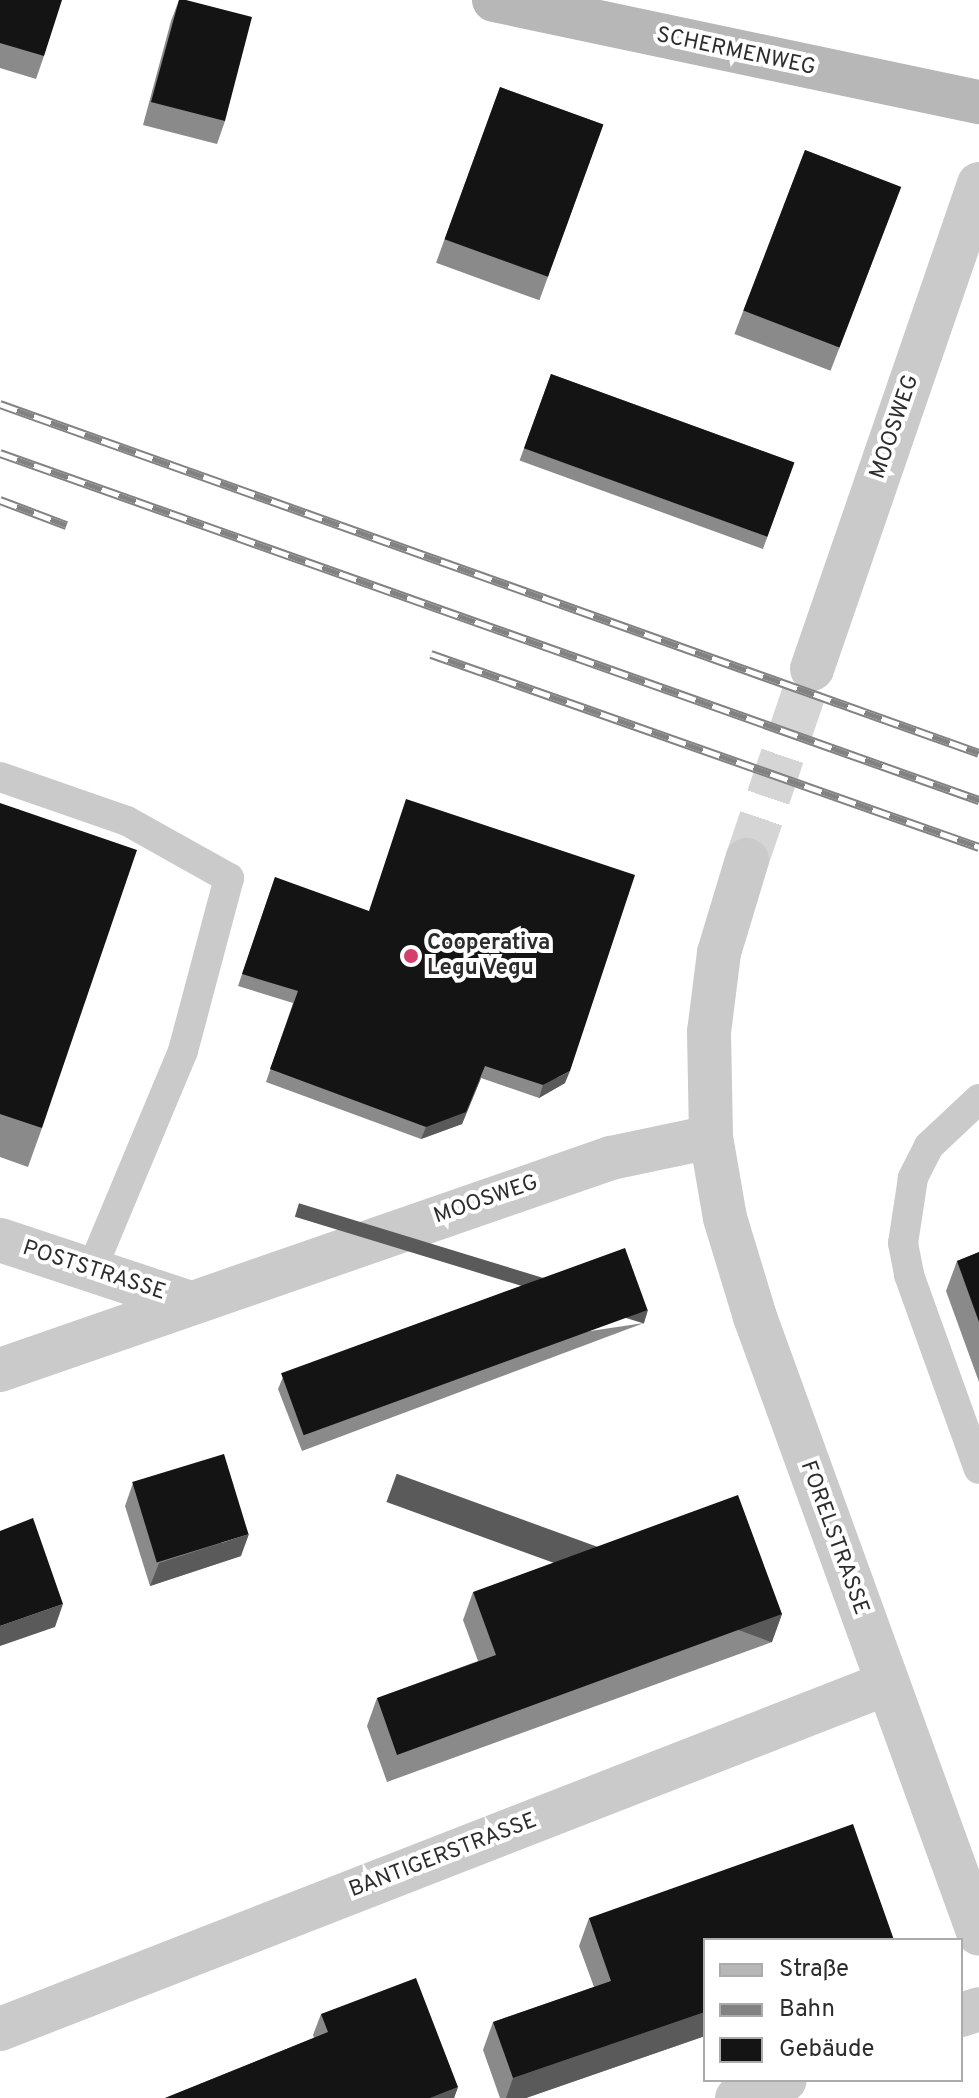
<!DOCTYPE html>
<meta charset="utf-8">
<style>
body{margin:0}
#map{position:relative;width:979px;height:2098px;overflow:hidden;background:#fff;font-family:Overpass,sans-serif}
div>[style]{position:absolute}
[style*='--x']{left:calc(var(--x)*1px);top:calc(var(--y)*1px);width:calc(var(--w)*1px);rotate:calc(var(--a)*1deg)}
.street-tunnel>*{height:44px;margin-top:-22px;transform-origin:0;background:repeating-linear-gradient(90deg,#d5d5d5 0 44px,transparent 0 66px)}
.lane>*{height:30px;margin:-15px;padding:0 15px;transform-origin:15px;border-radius:15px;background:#cacaca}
.street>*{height:44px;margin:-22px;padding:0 22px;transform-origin:22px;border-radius:22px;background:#cacaca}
.secondary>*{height:44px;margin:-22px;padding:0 22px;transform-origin:22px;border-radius:22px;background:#b7b7b7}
.rail>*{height:9px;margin-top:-4.5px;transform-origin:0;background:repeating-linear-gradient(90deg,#fff 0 18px,#828282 0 36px);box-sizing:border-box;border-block:2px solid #828282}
.wall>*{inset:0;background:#8a8a8a;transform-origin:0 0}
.shaded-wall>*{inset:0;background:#5a5a5a;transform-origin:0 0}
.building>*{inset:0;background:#141414;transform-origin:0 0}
.dots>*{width:22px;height:22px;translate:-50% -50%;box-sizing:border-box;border:4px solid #fff;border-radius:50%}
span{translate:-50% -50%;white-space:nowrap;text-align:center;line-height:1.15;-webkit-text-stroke:8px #fff;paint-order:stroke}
.street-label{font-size:22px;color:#2d2d2d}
.poi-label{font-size:22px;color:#2d2d2d;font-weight:700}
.left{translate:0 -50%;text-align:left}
.legend{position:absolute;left:703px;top:1938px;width:260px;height:144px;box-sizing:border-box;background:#fff;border:2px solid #ababab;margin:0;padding:10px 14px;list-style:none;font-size:24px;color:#2d2d2d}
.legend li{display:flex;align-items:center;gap:16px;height:40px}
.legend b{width:40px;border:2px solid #ababab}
</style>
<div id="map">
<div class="street-tunnel">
<div style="--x:747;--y:860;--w:202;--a:-71.2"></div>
</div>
<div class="lane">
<div style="--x:0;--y:777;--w:134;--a:19.1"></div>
<div style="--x:127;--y:821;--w:117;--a:29.2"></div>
<div style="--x:229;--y:878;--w:179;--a:104.9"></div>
<div style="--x:183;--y:1051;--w:238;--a:112.7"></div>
<div style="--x:979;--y:1099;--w:69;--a:136.8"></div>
<div style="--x:929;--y:1146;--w:36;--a:117"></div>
<div style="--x:913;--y:1178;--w:66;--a:98.7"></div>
<div style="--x:903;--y:1243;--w:33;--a:79"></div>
<div style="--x:909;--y:1275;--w:206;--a:70.2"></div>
</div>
<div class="street">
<div style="--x:812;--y:669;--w:513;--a:-71"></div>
<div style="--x:747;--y:860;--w:97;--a:106.8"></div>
<div style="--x:719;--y:953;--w:80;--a:97.2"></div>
<div style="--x:709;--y:1032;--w:105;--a:88.9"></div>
<div style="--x:711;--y:1137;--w:82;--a:80.2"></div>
<div style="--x:725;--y:1218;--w:103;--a:73.1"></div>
<div style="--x:755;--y:1317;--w:656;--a:70.05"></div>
<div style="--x:0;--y:1240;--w:198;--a:18.3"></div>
<div style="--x:0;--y:1370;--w:647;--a:-19.14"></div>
<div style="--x:611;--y:1158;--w:102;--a:-11.9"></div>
<div style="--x:961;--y:2015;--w:19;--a:-18"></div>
<div style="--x:0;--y:2029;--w:951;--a:-21.28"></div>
<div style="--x:737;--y:2098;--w:51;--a:-20.6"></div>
</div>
<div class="secondary">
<div style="--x:494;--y:0;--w:496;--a:11.9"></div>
</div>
<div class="rail">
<div style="--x:0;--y:404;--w:1039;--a:19.62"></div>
<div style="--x:0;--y:453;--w:1039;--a:19.52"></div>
<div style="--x:0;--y:500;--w:71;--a:20.7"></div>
<div style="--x:431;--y:654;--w:581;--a:19.4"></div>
</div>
<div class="wall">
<div style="clip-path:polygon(0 0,44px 56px,36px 79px,0 68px)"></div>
<div style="clip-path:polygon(179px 0,225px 121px,217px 144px,143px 125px,171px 21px)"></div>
<div style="left:500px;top:87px;width:110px;height:187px;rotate:20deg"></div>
<div style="left:805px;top:150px;width:103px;height:197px;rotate:21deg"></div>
<div style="left:551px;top:374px;width:259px;height:92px;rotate:20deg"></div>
<div style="clip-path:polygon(0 803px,42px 1128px,28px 1167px,0 1157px)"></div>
<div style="clip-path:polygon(275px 877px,565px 1083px,539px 1098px,481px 1078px,462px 1124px,421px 1139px,266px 1082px,293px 1003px,238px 986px)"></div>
<div style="clip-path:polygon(979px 1252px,979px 1382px,946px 1291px,957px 1261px)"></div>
<div style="clip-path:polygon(644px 1323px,302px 1451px,278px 1389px,283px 1377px)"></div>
<div style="clip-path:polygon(133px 1483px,241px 1556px,150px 1586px,125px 1506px)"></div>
<div style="clip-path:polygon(473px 1592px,782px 1614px,772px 1642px,387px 1782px,367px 1726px,377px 1698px,478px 1661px,463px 1620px)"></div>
<div style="clip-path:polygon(589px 1918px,705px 1940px,705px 2036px,526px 2098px,500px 2098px,483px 2050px,493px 2022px,594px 1987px,579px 1946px)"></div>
<div style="clip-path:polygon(321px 2014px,458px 2087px,454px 2098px,165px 2098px,314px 2038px,313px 2035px)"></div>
</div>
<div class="shaded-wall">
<div style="clip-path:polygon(570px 1071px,565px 1083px,539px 1098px,543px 1085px)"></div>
<div style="clip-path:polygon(481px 1078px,462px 1124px,421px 1139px,426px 1127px)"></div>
<div style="left:648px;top:1310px;width:14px;height:365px;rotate:107deg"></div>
<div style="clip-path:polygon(249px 1534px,241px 1556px,150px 1586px,159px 1563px)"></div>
<div style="clip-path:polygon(63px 1604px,55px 1627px,0 1646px,0 1626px)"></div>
<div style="left:782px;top:1614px;width:30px;height:410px;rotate:110deg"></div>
<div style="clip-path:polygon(705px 2012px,705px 2036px,526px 2098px,506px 2098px,513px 2078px)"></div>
<div style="clip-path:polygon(458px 2087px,454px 2098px,430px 2098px)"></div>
</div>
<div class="building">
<div style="clip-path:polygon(0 0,62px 0,44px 56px,0 43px)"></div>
<div style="clip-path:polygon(179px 0,186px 0,252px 17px,225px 121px,151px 102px)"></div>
<div style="left:500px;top:87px;width:110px;height:162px;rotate:20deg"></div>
<div style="left:805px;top:150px;width:103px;height:172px;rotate:21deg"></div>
<div style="left:551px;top:374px;width:259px;height:79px;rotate:20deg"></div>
<div style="clip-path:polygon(406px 799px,635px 875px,570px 1071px,543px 1085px,485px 1066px,466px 1112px,426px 1127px,270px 1069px,298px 991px,242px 974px,275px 877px,369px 911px)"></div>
<div style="clip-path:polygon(0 803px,137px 850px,42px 1128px,0 1114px)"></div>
<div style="left:625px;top:1248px;width:66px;height:366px;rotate:70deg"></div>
<div style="clip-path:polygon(979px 1252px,979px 1322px,957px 1261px)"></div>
<div style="left:224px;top:1454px;width:84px;height:96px;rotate:73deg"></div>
<div style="clip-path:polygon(738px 1495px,782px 1614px,397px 1755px,377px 1698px,496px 1655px,473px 1592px)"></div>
<div style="clip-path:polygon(33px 1518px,63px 1604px,0 1626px,0 1531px)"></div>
<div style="clip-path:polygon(853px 1824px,894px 1940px,705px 1940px,705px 2012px,513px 2078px,493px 2022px,611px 1981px,589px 1918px)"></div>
<div style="clip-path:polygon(416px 1978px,458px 2087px,430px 2098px,165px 2098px,328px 2032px,321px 2014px)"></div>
</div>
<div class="dots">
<div style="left:411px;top:956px;background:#d3406b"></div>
</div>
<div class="street-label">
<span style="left:736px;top:52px;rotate:12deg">SCHERMENWEG</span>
<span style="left:895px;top:427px;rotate:-71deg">MOOSWEG</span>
<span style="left:486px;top:1200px;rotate:-19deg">MOOSWEG</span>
<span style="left:94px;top:1271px;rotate:18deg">POSTSTRASSE</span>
<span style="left:834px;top:1538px;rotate:70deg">FORELSTRASSE</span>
<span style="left:443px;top:1856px;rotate:-21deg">BANTIGERSTRASSE</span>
</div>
<div class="poi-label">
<span class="left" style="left:427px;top:956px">Cooperativa<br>Legu Vegu</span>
</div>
<ul class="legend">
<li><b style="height:10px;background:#b7b7b7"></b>Straße</li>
<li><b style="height:10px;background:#828282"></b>Bahn</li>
<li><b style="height:22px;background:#141414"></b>Gebäude</li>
</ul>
</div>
